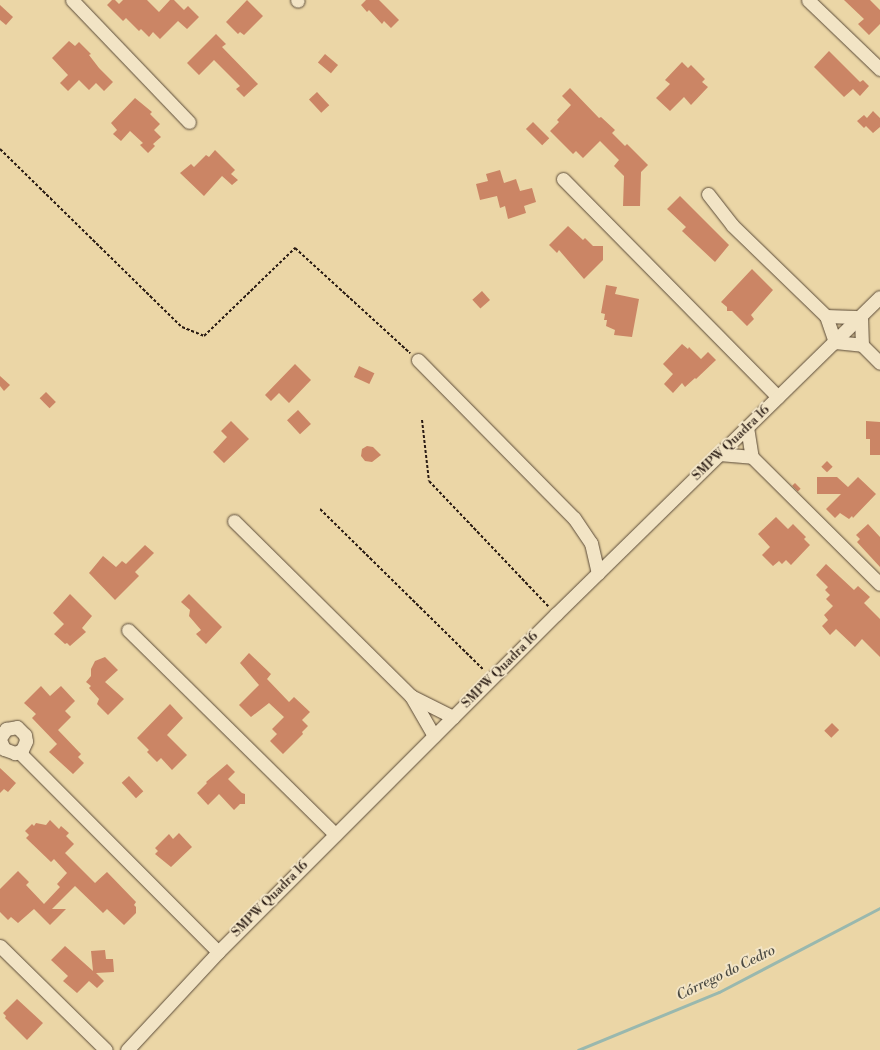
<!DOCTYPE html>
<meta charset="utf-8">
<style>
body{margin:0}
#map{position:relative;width:880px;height:1050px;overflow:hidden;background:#ebd6a6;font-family:"Libre Bodoni",serif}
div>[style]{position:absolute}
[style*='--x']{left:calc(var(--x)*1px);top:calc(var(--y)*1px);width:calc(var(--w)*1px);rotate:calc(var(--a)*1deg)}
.stream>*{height:3px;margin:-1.5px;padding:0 1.5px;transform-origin:1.5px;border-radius:1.5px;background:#99b8ae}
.building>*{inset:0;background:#cb8565;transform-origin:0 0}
.path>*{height:2px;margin-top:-1px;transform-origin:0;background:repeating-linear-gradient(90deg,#291b13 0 3px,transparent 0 5px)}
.roads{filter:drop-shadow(0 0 1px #5a4a38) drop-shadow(0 0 1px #5a4a38)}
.minor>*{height:13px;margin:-6.5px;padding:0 6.5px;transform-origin:6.5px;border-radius:6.5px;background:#f2e4c5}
span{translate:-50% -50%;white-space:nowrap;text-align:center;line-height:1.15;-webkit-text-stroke:4px #f2e4c5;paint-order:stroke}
.street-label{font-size:13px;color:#291b13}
.water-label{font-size:14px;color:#4b4a42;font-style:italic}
</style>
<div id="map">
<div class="stream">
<div style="--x:578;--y:1050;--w:152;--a:-22.4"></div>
<div style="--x:719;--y:992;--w:182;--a:-27.6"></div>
</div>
<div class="building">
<div style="clip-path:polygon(112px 0,115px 0,119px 4px,123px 0,147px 0,159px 12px,170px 0,174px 0,184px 10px,188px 6px,199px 17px,187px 29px,178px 21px,160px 39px,153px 32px,149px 37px,141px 29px,139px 31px,126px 18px,123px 21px,107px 5px)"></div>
<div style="clip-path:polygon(247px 0,263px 16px,244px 35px,240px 32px,238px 34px,226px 22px)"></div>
<div style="clip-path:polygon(366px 0,379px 0,399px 20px,391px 28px,384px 21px,382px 24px,369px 10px,367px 12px,361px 5px)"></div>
<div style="clip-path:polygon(844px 0,870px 0,880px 10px,880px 24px,869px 35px,858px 24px,864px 19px)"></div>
<div style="clip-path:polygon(0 5px,13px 17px,6px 25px,0 20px)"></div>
<div style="clip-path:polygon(216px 34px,226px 44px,222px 47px,258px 84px,244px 97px,236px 89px,240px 86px,214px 60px,199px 75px,187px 63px)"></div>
<div style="clip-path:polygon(69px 41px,75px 46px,79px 42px,91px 54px,89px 55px,99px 68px,113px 82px,104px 91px,96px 83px,89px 90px,79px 80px,68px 91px,60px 83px,68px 75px,52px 58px)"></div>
<div style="clip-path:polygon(829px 51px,860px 82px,863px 80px,869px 86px,860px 96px,853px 89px,844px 97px,814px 67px)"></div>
<div style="left:325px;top:54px;width:17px;height:11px;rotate:40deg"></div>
<div style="clip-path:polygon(682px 62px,688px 68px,691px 65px,705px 79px,702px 82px,708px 87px,691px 105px,684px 97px,670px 111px,656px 98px,670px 84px,665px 80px)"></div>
<div style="clip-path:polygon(570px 88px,599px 118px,601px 117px,615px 130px,612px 133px,625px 146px,627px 144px,648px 165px,641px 172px,640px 206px,623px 206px,624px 176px,614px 166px,619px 160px,600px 141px,583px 158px,576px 151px,573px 154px,550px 131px,559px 122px,557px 120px,571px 105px,562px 96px)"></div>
<div style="left:317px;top:92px;width:18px;height:11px;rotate:47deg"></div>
<div style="clip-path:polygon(135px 98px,152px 112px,150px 114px,160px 124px,154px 130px,161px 137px,153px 144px,155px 146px,148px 153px,140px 145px,143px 143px,130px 131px,121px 141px,113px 134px,117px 130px,111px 123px)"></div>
<div style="clip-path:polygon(873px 111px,880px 118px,880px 127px,873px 133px,866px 126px,864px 128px,857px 121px,864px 115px,867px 118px)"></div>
<div style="left:533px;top:122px;width:23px;height:10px;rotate:45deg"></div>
<div style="clip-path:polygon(215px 150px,235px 170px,231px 174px,238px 180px,232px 185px,222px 176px,204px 196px,180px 173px,191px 164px,194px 167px,206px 155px,209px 157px)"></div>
<div style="clip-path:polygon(500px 170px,504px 183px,516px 179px,520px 191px,532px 188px,536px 202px,524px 206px,526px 213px,508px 219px,505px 206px,500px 208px,497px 196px,480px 200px,476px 184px,488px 181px,486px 174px)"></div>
<div style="clip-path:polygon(680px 196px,729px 245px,715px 262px,682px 231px,686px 227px,667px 209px)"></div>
<div style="clip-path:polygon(568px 226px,583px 240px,585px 238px,593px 246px,603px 246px,603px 260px,584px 279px,559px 250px,557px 253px,549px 245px)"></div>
<div style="clip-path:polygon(752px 269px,773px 290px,751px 315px,754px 319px,747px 326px,732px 311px,727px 311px,727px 307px,721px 302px)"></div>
<div style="clip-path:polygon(606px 285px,617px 287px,615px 294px,639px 299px,632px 337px,614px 335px,615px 330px,606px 326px,607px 320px,604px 320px,605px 314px,601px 313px)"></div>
<div style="left:482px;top:291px;width:12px;height:13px;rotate:48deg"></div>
<div style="clip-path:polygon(682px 344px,688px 349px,689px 347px,701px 359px,708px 352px,716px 360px,696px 379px,695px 378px,685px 387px,682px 383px,673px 393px,664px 384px,673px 374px,663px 364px)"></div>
<div style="clip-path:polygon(295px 364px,311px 380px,289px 403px,279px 393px,271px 401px,265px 395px)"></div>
<div style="left:359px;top:366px;width:17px;height:12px;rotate:25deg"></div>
<div style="clip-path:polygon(0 376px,10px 385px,4px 391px,0 386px)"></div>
<div style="left:46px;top:392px;width:14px;height:9px;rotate:45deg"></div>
<div style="left:298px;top:410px;width:19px;height:15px;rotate:47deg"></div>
<div style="clip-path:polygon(231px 421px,249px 439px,224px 463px,213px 452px,227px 437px,221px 431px)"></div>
<div style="clip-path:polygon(866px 421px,880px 422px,880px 455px,870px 455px,870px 439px,866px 439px)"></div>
<div style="clip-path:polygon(367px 446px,373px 447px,381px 455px,372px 462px,365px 461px,361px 456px,362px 449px)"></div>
<div style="left:827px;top:461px;width:8px;height:8px;rotate:45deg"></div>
<div style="clip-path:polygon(817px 477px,837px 477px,848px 487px,858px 477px,876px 494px,853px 518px,852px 516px,849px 519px,840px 513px,835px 518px,826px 509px,841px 494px,817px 494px)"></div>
<div style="left:795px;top:483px;width:8px;height:4px;rotate:45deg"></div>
<div style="clip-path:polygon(776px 517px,788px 529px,793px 524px,806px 537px,804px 539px,810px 545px,791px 565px,786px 560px,782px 564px,779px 561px,773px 566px,762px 555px,770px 547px,758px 534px)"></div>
<div style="clip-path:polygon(868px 524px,880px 537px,880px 567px,857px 542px,860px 539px,856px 535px)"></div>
<div style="clip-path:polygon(145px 545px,154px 553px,135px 572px,139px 576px,115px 600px,89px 573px,103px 556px,116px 567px,122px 561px,126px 564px)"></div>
<div style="clip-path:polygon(826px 564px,854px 590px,858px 586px,870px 597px,864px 603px,880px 619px,880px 657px,862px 639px,855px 647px,836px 629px,830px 635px,822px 626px,828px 620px,824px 615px,833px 606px,826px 599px,830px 595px,825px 590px,828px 587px,816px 575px)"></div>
<div style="clip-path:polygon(70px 594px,92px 616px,82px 628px,86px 632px,70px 646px,67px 643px,65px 644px,54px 634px,64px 624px,53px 613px)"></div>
<div style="clip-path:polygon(189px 594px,222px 627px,206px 644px,196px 634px,201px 630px,189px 616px,190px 610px,181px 602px)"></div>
<div style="clip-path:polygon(249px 653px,271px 674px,267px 679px,289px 702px,294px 697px,310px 712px,302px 720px,308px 726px,302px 732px,303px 734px,283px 754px,270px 741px,277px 734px,272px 729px,284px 717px,269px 703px,251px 717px,239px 705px,259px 685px,240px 663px)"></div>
<div style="clip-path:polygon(105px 657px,118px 670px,105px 682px,124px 699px,108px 715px,97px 704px,99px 699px,89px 688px,91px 686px,86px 682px,91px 676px,91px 669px,95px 661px)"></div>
<div style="clip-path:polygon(41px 686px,50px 696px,61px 686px,75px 701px,65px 711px,71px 717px,58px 730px,81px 754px,78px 757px,84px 763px,73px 774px,49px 752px,57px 744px,32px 718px,36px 714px,24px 703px)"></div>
<div style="clip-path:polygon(170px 704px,183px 718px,167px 735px,187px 755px,172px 770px,161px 758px,157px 762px,147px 752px,149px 750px,137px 738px)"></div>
<div style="left:832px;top:723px;width:10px;height:11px;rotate:45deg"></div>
<div style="clip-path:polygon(227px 764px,235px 772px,228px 779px,242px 793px,245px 794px,245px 804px,240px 804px,234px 810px,219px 794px,208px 805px,197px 793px,207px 783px,206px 782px)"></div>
<div style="clip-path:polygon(0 768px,16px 783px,8px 792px,4px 789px,0 793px)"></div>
<div style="left:129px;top:776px;width:21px;height:10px;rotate:47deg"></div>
<div style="clip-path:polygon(50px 820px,59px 829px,61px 826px,69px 833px,66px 836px,74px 844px,65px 853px,95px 883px,107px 872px,136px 902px,134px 905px,136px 907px,136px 913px,124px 925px,107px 909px,103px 913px,75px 886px,52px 909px,66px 909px,50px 925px,34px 909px,18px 923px,11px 917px,8px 920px,0 912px,0 889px,18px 871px,29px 882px,26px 885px,44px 904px,60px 887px,57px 884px,67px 873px,54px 859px,51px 862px,26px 838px,29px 835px,25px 831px,32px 824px,34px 826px,36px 823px,46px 825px)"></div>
<div style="clip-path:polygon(179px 833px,192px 847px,171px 867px,155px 854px,158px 851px,155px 848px,169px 834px,173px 839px)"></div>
<div style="clip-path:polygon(65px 946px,93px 971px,91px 951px,105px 950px,106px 959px,113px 959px,114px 972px,96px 973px,104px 981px,97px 988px,89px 981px,77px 993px,63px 981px,68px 976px,51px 960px)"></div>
<div style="clip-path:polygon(17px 999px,43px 1023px,27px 1040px,5px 1018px,6px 1016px,3px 1013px)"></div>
</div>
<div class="path">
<div style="--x:0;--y:149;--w:255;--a:44.4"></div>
<div style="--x:182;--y:327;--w:24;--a:22"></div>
<div style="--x:204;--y:336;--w:127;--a:-44"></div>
<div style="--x:295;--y:248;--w:156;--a:42.4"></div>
<div style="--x:422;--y:420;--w:61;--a:83.5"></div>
<div style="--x:429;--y:481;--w:173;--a:46.4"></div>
<div style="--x:320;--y:509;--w:230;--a:44.5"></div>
</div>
<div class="roads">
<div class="minor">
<div style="--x:72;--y:0;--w:169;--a:46.2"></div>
<div style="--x:297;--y:0;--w:1;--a:45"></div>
<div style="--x:808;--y:0;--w:100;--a:43.8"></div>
<div style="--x:563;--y:179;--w:306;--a:45.4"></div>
<div style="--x:708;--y:194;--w:39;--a:52"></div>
<div style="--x:732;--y:225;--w:131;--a:44.1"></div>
<div style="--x:826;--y:316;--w:28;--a:71"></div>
<div style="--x:835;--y:342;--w:27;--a:6"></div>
<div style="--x:862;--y:345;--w:25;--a:45"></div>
<div style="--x:826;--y:316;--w:35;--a:2"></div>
<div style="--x:861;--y:317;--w:28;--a:88"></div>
<div style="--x:418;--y:360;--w:222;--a:45.4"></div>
<div style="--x:574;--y:518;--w:30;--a:56"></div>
<div style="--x:591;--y:543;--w:31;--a:77"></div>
<div style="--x:747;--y:427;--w:30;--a:81"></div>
<div style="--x:752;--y:457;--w:180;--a:44.8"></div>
<div style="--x:719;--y:454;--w:33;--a:5"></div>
<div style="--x:234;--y:521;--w:249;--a:44.7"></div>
<div style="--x:411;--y:696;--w:46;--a:60.1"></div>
<div style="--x:128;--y:630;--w:291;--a:44.6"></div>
<div style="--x:411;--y:696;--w:47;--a:26.6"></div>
<div style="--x:0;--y:738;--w:11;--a:-56"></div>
<div style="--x:6;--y:729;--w:11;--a:-10"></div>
<div style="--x:17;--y:727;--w:11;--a:45"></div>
<div style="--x:25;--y:735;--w:6;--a:81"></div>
<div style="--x:26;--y:741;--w:10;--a:114"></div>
<div style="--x:22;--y:750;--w:8;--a:157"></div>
<div style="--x:15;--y:753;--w:12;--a:-160"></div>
<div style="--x:4;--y:749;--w:10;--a:-114"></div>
<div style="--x:19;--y:752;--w:282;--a:45.1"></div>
<div style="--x:0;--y:946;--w:148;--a:44.5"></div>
<div style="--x:127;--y:1050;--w:134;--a:-47.1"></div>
<div style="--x:218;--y:952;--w:478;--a:-45"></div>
<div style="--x:556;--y:614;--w:453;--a:-44.4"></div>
</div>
</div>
<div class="street-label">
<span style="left:731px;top:443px;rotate:-44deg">SMPW Quadra 16</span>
<span style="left:500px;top:670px;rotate:-45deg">SMPW Quadra 16</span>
<span style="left:270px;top:899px;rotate:-45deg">SMPW Quadra 16</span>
</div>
<div class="water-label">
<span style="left:726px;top:973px;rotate:-26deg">Córrego do Cedro</span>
</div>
</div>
